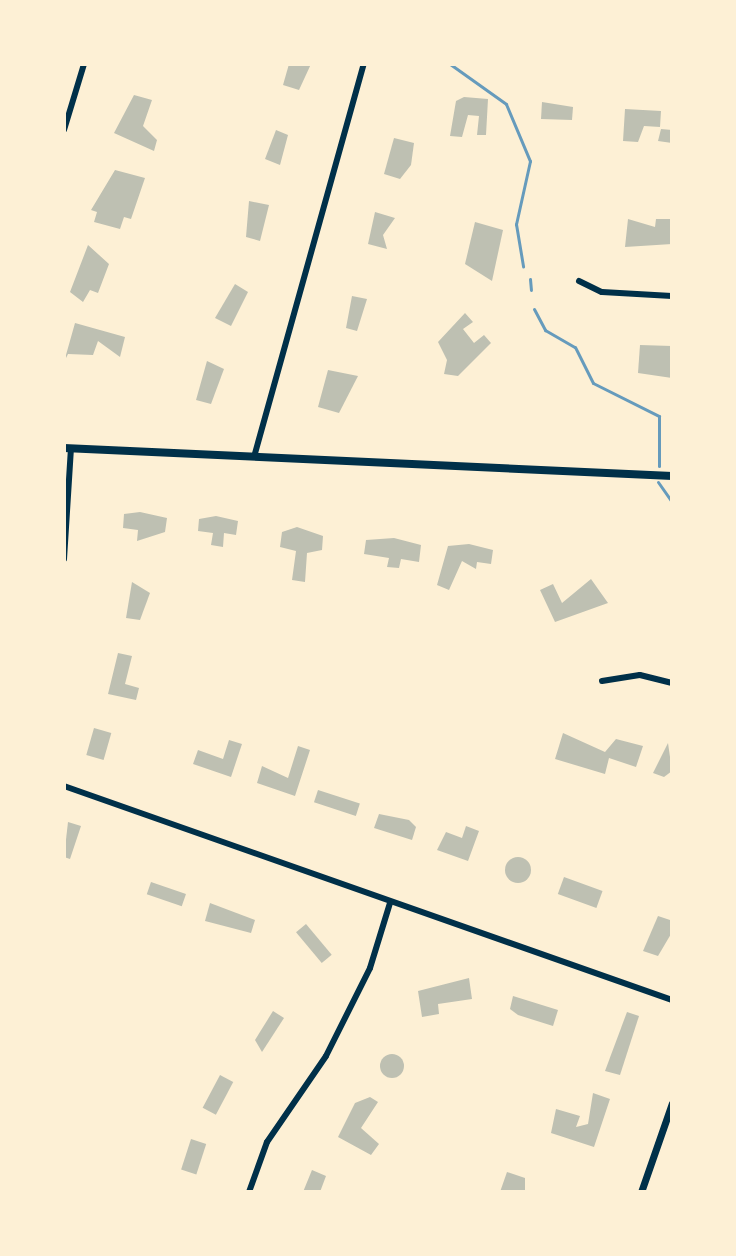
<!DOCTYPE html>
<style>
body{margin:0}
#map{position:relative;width:736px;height:1256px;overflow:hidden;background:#fdf0d5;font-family:"Source Serif 4",serif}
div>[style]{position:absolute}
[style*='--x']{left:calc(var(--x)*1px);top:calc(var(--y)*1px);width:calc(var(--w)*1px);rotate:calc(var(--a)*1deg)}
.stream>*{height:3px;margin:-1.5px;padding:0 1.5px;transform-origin:1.5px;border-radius:1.5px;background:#669bbc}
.building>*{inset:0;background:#bec0b2;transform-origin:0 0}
.round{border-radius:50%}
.minor>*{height:6px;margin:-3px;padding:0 3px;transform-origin:3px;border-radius:3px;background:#003049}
.tertiary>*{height:7px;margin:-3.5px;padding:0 3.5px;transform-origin:3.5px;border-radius:3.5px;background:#003049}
.secondary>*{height:8px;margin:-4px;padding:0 4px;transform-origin:4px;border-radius:4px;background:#003049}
span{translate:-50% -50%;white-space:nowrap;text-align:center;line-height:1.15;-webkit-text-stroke:7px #fdf0d5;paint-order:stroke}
.frame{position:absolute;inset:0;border:66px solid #fdf0d5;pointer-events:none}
</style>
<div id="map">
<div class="stream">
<div style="--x:450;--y:64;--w:69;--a:35.5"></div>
<div style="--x:506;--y:104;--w:62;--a:67.2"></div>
<div style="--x:530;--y:161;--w:65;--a:102.5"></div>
<div style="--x:516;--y:224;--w:43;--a:80.5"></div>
<div style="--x:530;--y:279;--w:11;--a:85"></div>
<div style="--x:534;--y:309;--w:24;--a:62"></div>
<div style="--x:545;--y:330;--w:34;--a:30"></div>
<div style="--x:575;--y:347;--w:40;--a:63.4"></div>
<div style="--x:593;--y:383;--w:74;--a:26.6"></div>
<div style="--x:659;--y:416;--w:50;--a:90"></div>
<div style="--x:658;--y:482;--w:24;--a:55"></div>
</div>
<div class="building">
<div style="clip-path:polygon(289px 64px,311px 64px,299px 90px,283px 85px)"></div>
<div style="clip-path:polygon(134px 95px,152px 100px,143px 126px,157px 140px,154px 151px,114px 133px)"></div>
<div style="clip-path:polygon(464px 97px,488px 99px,486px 135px,477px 135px,479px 116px,468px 115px,462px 137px,450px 136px,456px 101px)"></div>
<div style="clip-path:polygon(542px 102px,573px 107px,572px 120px,541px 119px)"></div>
<div style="clip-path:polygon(625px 109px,661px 111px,660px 127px,644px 126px,638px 142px,623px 141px)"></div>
<div style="clip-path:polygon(661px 129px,672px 130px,672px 143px,658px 141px)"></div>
<div style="clip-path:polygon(276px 130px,288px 135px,280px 165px,265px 159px)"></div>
<div style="clip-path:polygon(394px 138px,414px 143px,411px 165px,400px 179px,384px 174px)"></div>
<div style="clip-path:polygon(115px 170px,145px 178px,131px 219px,124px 217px,120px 229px,94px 222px,97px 212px,91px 210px)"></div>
<div style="clip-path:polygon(249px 201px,269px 205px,260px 241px,246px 237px)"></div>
<div style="clip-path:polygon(375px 212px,395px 218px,383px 235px,387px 249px,368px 244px)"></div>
<div style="clip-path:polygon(628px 219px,655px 227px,656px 219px,672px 219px,672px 244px,625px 247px)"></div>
<div style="clip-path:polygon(475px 222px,503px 230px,492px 281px,465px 264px)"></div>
<div style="clip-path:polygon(88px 245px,109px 264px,98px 293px,90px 290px,83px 302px,70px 292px)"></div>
<div style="clip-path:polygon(235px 284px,248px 292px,231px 326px,215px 318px)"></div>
<div style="clip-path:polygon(352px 296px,367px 299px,357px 331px,346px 328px)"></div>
<div style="clip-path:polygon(465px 313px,473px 322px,463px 329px,474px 343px,484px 335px,491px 343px,458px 376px,444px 374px,447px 360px,438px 342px)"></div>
<div style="clip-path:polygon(75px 323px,125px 337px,120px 357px,98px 341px,93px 355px,68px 354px,64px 362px)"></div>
<div style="clip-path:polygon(640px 345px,672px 346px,672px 378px,638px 373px)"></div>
<div style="clip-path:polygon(207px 361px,224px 369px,211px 404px,196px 400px)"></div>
<div style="clip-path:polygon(328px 370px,358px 376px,339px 413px,318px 407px)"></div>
<div style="clip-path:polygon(140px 512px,167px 518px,165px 532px,137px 541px,138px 530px,123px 528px,124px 514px)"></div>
<div style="clip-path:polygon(216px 516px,238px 521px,236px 535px,224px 533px,223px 547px,211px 545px,213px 533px,198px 531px,199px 519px)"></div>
<div style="clip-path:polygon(297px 527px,323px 536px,322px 550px,307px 553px,305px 582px,292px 580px,296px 551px,280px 547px,282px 532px)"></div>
<div style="clip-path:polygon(394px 538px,421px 545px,419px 562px,401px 559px,399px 568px,387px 567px,389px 558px,364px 554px,366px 540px)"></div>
<div style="clip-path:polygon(469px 544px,493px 550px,491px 564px,477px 562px,476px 569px,462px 561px,449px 590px,437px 585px,448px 546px)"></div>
<div style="clip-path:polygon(591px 579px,608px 603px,555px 622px,540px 590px,553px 584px,562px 603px)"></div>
<div style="clip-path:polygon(132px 582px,150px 593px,140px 620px,126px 618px)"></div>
<div style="clip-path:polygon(118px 653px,132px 656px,125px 684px,139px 688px,136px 700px,108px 694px)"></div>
<div style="left:94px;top:728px;width:18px;height:28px;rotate:16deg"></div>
<div style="clip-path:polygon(563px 733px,605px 752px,616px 739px,643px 746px,636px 767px,609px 758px,605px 774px,555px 759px)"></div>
<div style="clip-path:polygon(229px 740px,242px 744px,231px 777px,193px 764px,198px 750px,223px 759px)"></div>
<div style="clip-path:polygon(668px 743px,672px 771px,664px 777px,653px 773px)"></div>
<div style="clip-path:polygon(298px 746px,310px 750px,295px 796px,257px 783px,262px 766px,288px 778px)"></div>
<div style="left:318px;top:790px;width:44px;height:13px;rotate:18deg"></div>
<div style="clip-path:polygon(379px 814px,409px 820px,416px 827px,412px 840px,374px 828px)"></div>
<div style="clip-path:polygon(68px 822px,81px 826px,70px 859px,64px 857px)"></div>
<div style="clip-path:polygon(466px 826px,479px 831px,468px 861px,437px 850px,446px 832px,462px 838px)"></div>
<div class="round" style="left:505px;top:857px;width:26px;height:26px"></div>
<div style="left:564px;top:877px;width:41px;height:18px;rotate:20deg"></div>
<div style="left:151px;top:882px;width:37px;height:13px;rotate:19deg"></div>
<div style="clip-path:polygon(210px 903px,255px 920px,251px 933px,205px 921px)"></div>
<div style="clip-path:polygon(658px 916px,670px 920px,671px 934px,658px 956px,643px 951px)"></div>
<div style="left:306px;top:924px;width:40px;height:13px;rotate:50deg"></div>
<div style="clip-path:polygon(469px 978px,472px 999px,438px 1004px,439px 1014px,422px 1017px,418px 991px)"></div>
<div style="clip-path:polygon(513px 996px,558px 1010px,553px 1026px,518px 1015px,510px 1009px)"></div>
<div style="clip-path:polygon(273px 1011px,284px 1018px,262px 1052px,255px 1040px)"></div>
<div style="clip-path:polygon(627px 1012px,639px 1016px,620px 1075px,605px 1071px)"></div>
<div class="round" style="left:380px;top:1054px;width:24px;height:24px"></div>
<div style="left:220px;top:1075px;width:15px;height:37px;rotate:28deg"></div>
<div style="clip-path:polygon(593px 1093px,610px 1099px,594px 1147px,551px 1133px,556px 1109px,580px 1116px,576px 1127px,588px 1124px)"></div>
<div style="clip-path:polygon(370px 1097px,378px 1102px,361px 1128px,379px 1144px,371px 1155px,338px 1137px,355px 1103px)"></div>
<div style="left:191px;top:1139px;width:16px;height:32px;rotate:18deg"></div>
<div style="clip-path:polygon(312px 1170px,326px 1176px,320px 1192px,303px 1192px)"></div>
<div style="clip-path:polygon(507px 1172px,525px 1178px,525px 1192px,500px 1192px)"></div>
</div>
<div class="minor">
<div style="--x:64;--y:130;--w:69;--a:-73.1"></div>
<div style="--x:579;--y:281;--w:25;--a:26"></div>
<div style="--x:602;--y:292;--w:70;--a:3.3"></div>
<div style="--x:254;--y:457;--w:408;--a:-74.4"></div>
<div style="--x:64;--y:559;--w:111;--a:-86.4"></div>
<div style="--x:602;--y:681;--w:38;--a:-9"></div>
<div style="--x:640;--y:675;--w:33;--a:14"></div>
<div style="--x:64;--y:786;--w:645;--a:19.39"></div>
<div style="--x:249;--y:1192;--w:53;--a:-70.2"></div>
<div style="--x:267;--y:1142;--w:104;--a:-55.5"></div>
<div style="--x:326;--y:1056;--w:98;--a:-63.4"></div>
<div style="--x:370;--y:968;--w:68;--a:-72.9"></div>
</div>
<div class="tertiary">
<div style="--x:641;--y:1192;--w:94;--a:-70.8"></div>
</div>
<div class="secondary">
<div style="--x:64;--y:448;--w:609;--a:2.64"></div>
</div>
<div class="frame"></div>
</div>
